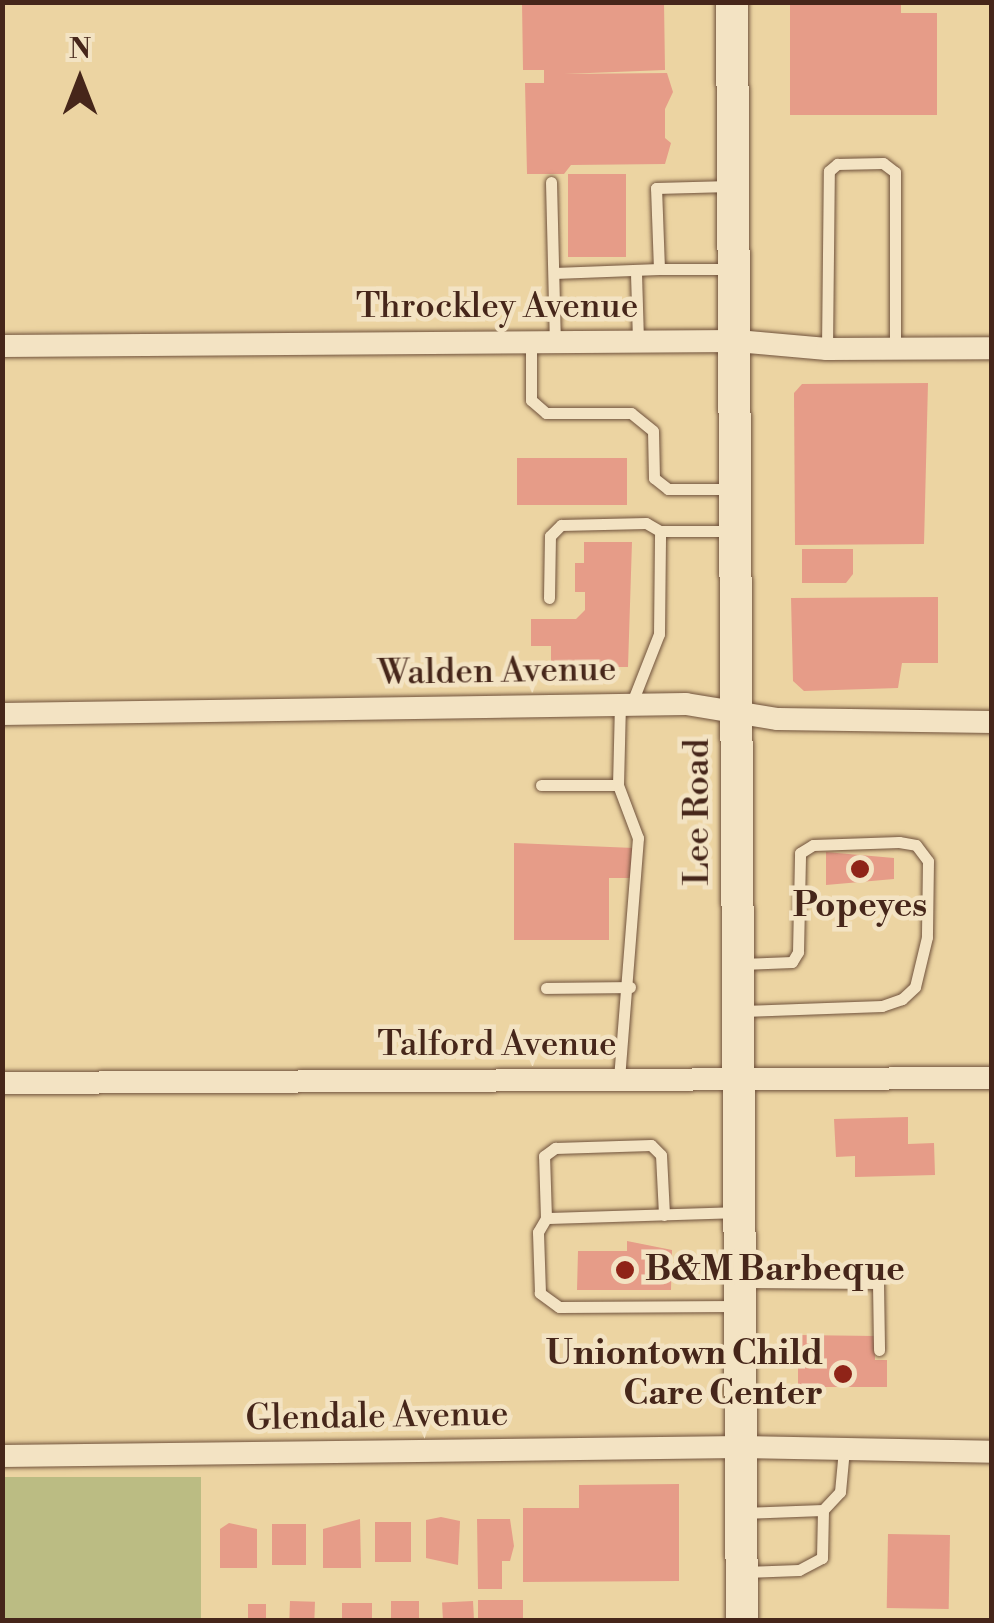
<!DOCTYPE html>
<style>
body{margin:0}
#map{position:relative;width:994px;height:1623px;overflow:hidden;background:#ecd4a2;font-family:"Libre Bodoni",serif}
div>[style]{position:absolute}
[style*='--x']{left:calc(var(--x)*1px);top:calc(var(--y)*1px);width:calc(var(--w)*1px);rotate:calc(var(--a)*1deg)}
.green>*{inset:0;background:#bbbc83;transform-origin:0 0}
.building>*{inset:0;background:#e69c88;transform-origin:0 0}
.roads{filter:drop-shadow(0 0 2px #70523c) drop-shadow(0 0 2px #70523c)}
.lane>*{height:11px;margin:-5.5px;padding:0 5.5px;transform-origin:5.5px;border-radius:5.5px;background:#f3e3c3}
.street>*{height:22px;margin:-11px;padding:0 11px;transform-origin:11px;border-radius:11px;background:#f3e3c3}
.secondary>*{height:32px;margin:-16px;padding:0 16px;transform-origin:16px;border-radius:16px;background:#f3e3c3}
.dots>*{width:28px;height:28px;translate:-50% -50%;box-sizing:border-box;border:5px solid #f3e3c3;border-radius:50%}
span{translate:-50% -50%;white-space:nowrap;text-align:center;line-height:1.15;-webkit-text-stroke:9px #f3e3c3;paint-order:stroke}
.street-label{font-size:35px;color:#46261a}
.poi-label{font-size:35px;color:#46261a;font-weight:700}
.left{translate:0 -50%;text-align:left}
.right{translate:-100% -50%;text-align:right}
.frame{position:absolute;inset:0;border:5px solid #46261a;pointer-events:none}
.north{position:absolute;left:30px;top:30px;width:100px;height:100px;-webkit-text-stroke:8px #f3e3c3;paint-order:stroke;rotate:0deg;font-size:28px;font-weight:700;line-height:40px;text-align:center;color:#46261a}
.north::after{content:'';display:block;margin:auto;width:35px;height:45px;background:#46261a;clip-path:polygon(50% 0,100% 100%,50% 72%,0 100%)}
</style>
<div id="map">
<div class="green">
<div style="left:201px;top:1477px;width:143px;height:198px;rotate:90deg"></div>
</div>
<div class="building">
<div style="clip-path:polygon(522px 2px,664px 2px,665px 70px,564px 74px,667px 73px,673px 92px,665px 109px,665px 138px,671px 143px,665px 164px,571px 165px,564px 174px,527px 174px,525px 83px,544px 83px,544px 70px,523px 70px)"></div>
<div style="clip-path:polygon(790px 2px,901px 2px,901px 13px,937px 13px,937px 115px,790px 115px)"></div>
<div style="left:568px;top:174px;width:58px;height:83px"></div>
<div style="clip-path:polygon(928px 383px,924px 544px,795px 545px,794px 393px,802px 384px)"></div>
<div style="left:627px;top:458px;width:47px;height:110px;rotate:90deg"></div>
<div style="clip-path:polygon(584px 542px,632px 542px,628px 667px,551px 667px,551px 646px,531px 646px,531px 619px,576px 619px,585px 610px,585px 592px,575px 592px,575px 563px,584px 563px)"></div>
<div style="clip-path:polygon(802px 549px,853px 549px,853px 574px,846px 583px,802px 583px)"></div>
<div style="clip-path:polygon(938px 597px,938px 663px,902px 663px,898px 688px,804px 691px,793px 681px,791px 598px)"></div>
<div style="clip-path:polygon(514px 843px,634px 848px,634px 878px,609px 878px,609px 940px,514px 940px)"></div>
<div style="clip-path:polygon(826px 852px,894px 858px,894px 879px,826px 885px)"></div>
<div style="clip-path:polygon(908px 1117px,908px 1144px,934px 1143px,935px 1175px,855px 1177px,855px 1156px,836px 1157px,834px 1119px)"></div>
<div style="clip-path:polygon(627px 1241px,672px 1250px,671px 1290px,577px 1290px,578px 1251px,627px 1251px)"></div>
<div style="clip-path:polygon(798px 1335px,875px 1336px,875px 1360px,887px 1360px,887px 1387px,798px 1387px)"></div>
<div style="clip-path:polygon(679px 1484px,679px 1581px,523px 1582px,523px 1508px,579px 1508px,579px 1485px)"></div>
<div style="clip-path:polygon(441px 1517px,460px 1521px,458px 1565px,426px 1558px,426px 1520px)"></div>
<div style="clip-path:polygon(360px 1519px,361px 1568px,323px 1568px,323px 1529px)"></div>
<div style="clip-path:polygon(477px 1519px,510px 1519px,514px 1546px,510px 1561px,502px 1561px,502px 1589px,478px 1589px)"></div>
<div style="left:411px;top:1522px;width:40px;height:36px;rotate:90deg"></div>
<div style="clip-path:polygon(229px 1523px,257px 1529px,257px 1568px,220px 1568px,220px 1529px)"></div>
<div style="left:272px;top:1524px;width:34px;height:41px"></div>
<div style="left:888px;top:1534px;width:62px;height:74px;rotate:1deg"></div>
<div style="left:478px;top:1600px;width:45px;height:20px"></div>
<div style="left:290px;top:1601px;width:25px;height:19px;rotate:2deg"></div>
<div style="left:391px;top:1601px;width:28px;height:19px"></div>
<div style="left:473px;top:1601px;width:19px;height:31px;rotate:87deg"></div>
<div style="left:342px;top:1603px;width:30px;height:17px"></div>
<div style="left:248px;top:1604px;width:18px;height:16px"></div>
</div>
<div class="roads">
<div class="lane">
<div style="--x:551;--y:182;--w:160;--a:88.6"></div>
<div style="--x:730;--y:269;--w:71;--a:180"></div>
<div style="--x:659;--y:269;--w:81;--a:-92.1"></div>
<div style="--x:656;--y:188;--w:74;--a:-1.5"></div>
<div style="--x:554;--y:273;--w:105;--a:-2.2"></div>
<div style="--x:636;--y:273;--w:69;--a:88.3"></div>
<div style="--x:531;--y:342;--w:58;--a:90"></div>
<div style="--x:531;--y:400;--w:20;--a:41"></div>
<div style="--x:546;--y:413;--w:85;--a:0"></div>
<div style="--x:631;--y:413;--w:28;--a:39"></div>
<div style="--x:653;--y:431;--w:47;--a:88.8"></div>
<div style="--x:654;--y:478;--w:18;--a:38"></div>
<div style="--x:668;--y:489;--w:65;--a:0"></div>
<div style="--x:827;--y:349;--w:178;--a:-89.4"></div>
<div style="--x:829;--y:171;--w:11;--a:-41"></div>
<div style="--x:837;--y:164;--w:46;--a:-1.2"></div>
<div style="--x:883;--y:163;--w:15;--a:37"></div>
<div style="--x:895;--y:172;--w:177;--a:90"></div>
<div style="--x:549;--y:598;--w:62;--a:-89.1"></div>
<div style="--x:550;--y:536;--w:16;--a:-45"></div>
<div style="--x:561;--y:525;--w:85;--a:-1.3"></div>
<div style="--x:646;--y:523;--w:16;--a:30"></div>
<div style="--x:631;--y:705;--w:76;--a:-68.5"></div>
<div style="--x:659;--y:634;--w:103;--a:-89.4"></div>
<div style="--x:660;--y:531;--w:72;--a:0"></div>
<div style="--x:541;--y:785;--w:77;--a:0"></div>
<div style="--x:742;--y:964;--w:50;--a:-2.3"></div>
<div style="--x:792;--y:962;--w:12;--a:-59"></div>
<div style="--x:798;--y:952;--w:99;--a:-88.8"></div>
<div style="--x:800;--y:853;--w:15;--a:-32"></div>
<div style="--x:813;--y:845;--w:86;--a:-2"></div>
<div style="--x:899;--y:842;--w:17;--a:10"></div>
<div style="--x:916;--y:845;--w:20;--a:53"></div>
<div style="--x:928;--y:861;--w:76;--a:90.8"></div>
<div style="--x:927;--y:937;--w:51;--a:103.5"></div>
<div style="--x:915;--y:987;--w:18;--a:137"></div>
<div style="--x:902;--y:999;--w:21;--a:161"></div>
<div style="--x:882;--y:1006;--w:139;--a:177.9"></div>
<div style="--x:546;--y:988;--w:84;--a:-0.7"></div>
<div style="--x:619;--y:1079;--w:242;--a:-85.5"></div>
<div style="--x:638;--y:838;--w:57;--a:-110.7"></div>
<div style="--x:618;--y:785;--w:80;--a:-88.6"></div>
<div style="--x:546;--y:1218;--w:62;--a:-91.8"></div>
<div style="--x:544;--y:1156;--w:14;--a:-36"></div>
<div style="--x:555;--y:1148;--w:96;--a:-1.8"></div>
<div style="--x:651;--y:1145;--w:14;--a:45"></div>
<div style="--x:661;--y:1155;--w:60;--a:87.1"></div>
<div style="--x:744;--y:1282;--w:134;--a:0.4"></div>
<div style="--x:878;--y:1283;--w:67;--a:89.1"></div>
<div style="--x:735;--y:1306;--w:176;--a:179.7"></div>
<div style="--x:559;--y:1307;--w:24;--a:-144"></div>
<div style="--x:540;--y:1293;--w:61;--a:-91.9"></div>
<div style="--x:538;--y:1232;--w:16;--a:-60"></div>
<div style="--x:546;--y:1218;--w:189;--a:-1.8"></div>
<div style="--x:742;--y:1513;--w:81;--a:-2.1"></div>
<div style="--x:745;--y:1572;--w:54;--a:-2.1"></div>
<div style="--x:799;--y:1570;--w:26;--a:-28"></div>
<div style="--x:822;--y:1558;--w:48;--a:-88.8"></div>
<div style="--x:823;--y:1510;--w:25;--a:-47"></div>
<div style="--x:840;--y:1492;--w:43;--a:-84.7"></div>
</div>
<div class="street">
<div style="--x:2;--y:346;--w:735;--a:-0.39"></div>
<div style="--x:737;--y:341;--w:90;--a:5.1"></div>
<div style="--x:827;--y:349;--w:165;--a:-0.3"></div>
<div style="--x:2;--y:714;--w:684;--a:-0.84"></div>
<div style="--x:686;--y:704;--w:93;--a:9.3"></div>
<div style="--x:778;--y:719;--w:214;--a:0.8"></div>
<div style="--x:2;--y:1083;--w:990;--a:-0.29"></div>
<div style="--x:2;--y:1456;--w:739;--a:-0.7"></div>
<div style="--x:741;--y:1447;--w:251;--a:1.1"></div>
</div>
<div class="secondary">
<div style="--x:732;--y:2;--w:1618;--a:89.65"></div>
</div>
</div>
<div class="dots">
<div style="left:860px;top:869px;background:#8f2418"></div>
<div style="left:625px;top:1270px;background:#8f2418"></div>
<div style="left:843px;top:1374px;background:#8f2418"></div>
</div>
<div class="street-label">
<span style="left:497px;top:307px">Throckley Avenue</span>
<span style="left:497px;top:672px;rotate:-1deg">Walden Avenue</span>
<span style="left:698px;top:812px;rotate:-90deg">Lee Road</span>
<span style="left:497px;top:1045px">Talford Avenue</span>
<span style="left:377px;top:1417px;rotate:-1deg">Glendale Avenue</span>
</div>
<div class="poi-label">
<span style="left:860px;top:906px">Popeyes</span>
<span class="left" style="left:645px;top:1270px">B&amp;M Barbeque</span>
<span class="right" style="left:823px;top:1374px">Uniontown Child<br>Care Center</span>
</div>
<div class="frame"></div>
<div class="north">N</div>
</div>
